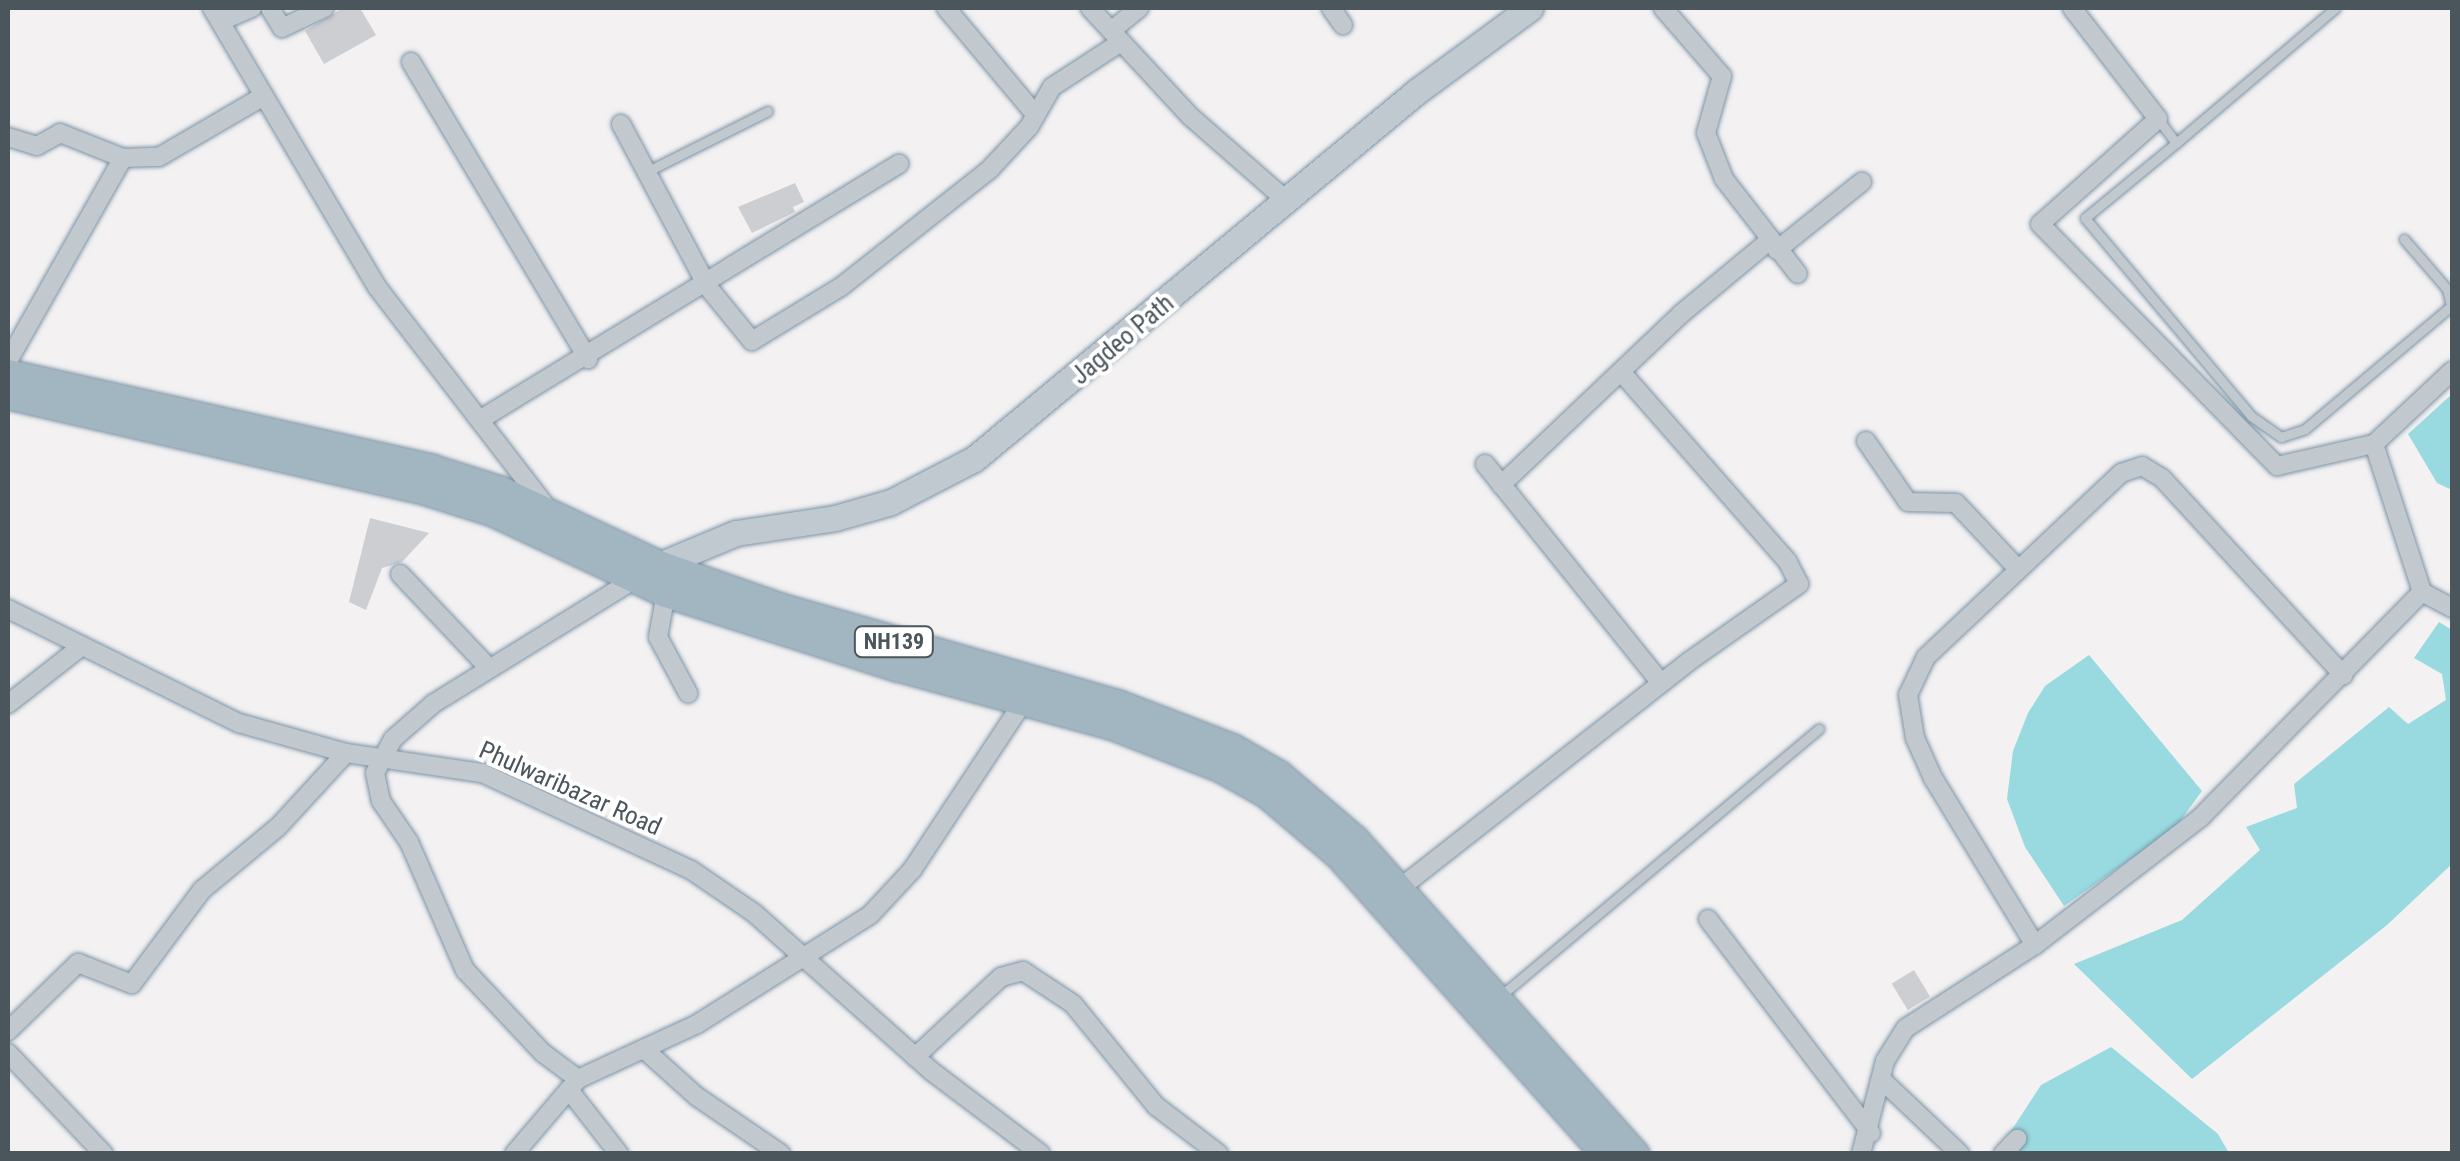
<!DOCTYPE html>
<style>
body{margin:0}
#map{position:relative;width:2460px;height:1161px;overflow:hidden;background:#f3f1f2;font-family:"Roboto Condensed",sans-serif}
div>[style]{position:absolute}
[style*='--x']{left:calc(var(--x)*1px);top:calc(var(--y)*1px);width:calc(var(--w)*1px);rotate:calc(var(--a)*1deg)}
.water>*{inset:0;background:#99dae1}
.building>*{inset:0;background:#ccced2;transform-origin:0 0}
.roads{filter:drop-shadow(0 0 2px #7b93a5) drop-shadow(0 0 2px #7b93a5)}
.service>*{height:9px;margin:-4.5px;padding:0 4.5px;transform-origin:4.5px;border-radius:4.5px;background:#c1c9ce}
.minor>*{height:18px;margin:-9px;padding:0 9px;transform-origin:9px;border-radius:9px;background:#c1c9ce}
.secondary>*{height:25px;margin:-12.5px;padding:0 12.5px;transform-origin:12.5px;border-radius:12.5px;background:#c0c9d0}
.trunk>*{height:28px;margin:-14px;padding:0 14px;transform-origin:14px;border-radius:14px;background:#a2b6c2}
span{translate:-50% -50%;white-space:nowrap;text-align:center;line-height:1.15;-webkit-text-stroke:8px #fff;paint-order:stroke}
.shield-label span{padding:2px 8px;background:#fff;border:2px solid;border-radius:8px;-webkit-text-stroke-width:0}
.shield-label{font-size:22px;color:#4b565c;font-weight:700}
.street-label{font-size:25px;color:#4b565c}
.frame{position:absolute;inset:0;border:10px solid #4b565c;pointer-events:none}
</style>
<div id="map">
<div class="water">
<div style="clip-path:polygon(2452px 394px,2452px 490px,2437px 483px,2408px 434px)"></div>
<div style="clip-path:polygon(2439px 622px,2452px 630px,2452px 864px,2387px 925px,2192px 1079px,2074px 964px,2182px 920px,2260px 850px,2246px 827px,2297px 808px,2294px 784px,2389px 707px,2408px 724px,2446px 700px,2442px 674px,2414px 658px)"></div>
<div style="clip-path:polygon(2089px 655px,2202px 791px,2175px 828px,2064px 906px,2025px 847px,2007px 799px,2013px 751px,2028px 713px,2045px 686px)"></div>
<div style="clip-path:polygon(2111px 1047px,2218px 1134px,2229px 1153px,1996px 1154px,2041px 1085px)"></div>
</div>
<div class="building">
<div style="clip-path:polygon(343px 8px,360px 8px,376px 35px,324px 64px,305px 31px)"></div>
<div style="clip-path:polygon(795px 183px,804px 202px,793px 207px,795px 212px,752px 233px,738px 207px)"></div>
<div style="clip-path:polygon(370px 518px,429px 533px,402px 562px,382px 568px,366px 610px,349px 602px)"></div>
<div style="left:1914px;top:970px;width:31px;height:26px;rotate:59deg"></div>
</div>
<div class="roads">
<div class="service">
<div style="--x:2158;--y:119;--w:30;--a:53"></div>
<div style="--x:2176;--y:143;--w:209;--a:-40.3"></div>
<div style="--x:2176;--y:143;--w:118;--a:140.5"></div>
<div style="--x:2085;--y:218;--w:258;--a:50"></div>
<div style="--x:2251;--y:416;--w:37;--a:35"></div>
<div style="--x:2281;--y:437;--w:25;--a:-18"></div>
<div style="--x:2305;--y:429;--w:191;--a:-40.1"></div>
<div style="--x:2451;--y:306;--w:17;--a:-103"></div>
<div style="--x:2447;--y:289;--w:66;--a:-130.7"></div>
<div style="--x:646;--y:172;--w:136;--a:-26.6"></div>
<div style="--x:1498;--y:998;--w:419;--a:-40"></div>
</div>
<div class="minor">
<div style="--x:212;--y:8;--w:324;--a:59.4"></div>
<div style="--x:377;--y:287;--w:282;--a:52.4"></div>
<div style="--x:270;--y:8;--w:23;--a:59"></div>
<div style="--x:282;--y:28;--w:47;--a:-25.5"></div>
<div style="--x:946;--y:8;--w:138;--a:50"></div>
<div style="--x:1090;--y:8;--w:149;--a:47.2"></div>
<div style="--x:1191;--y:117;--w:128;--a:41.2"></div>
<div style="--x:1331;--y:8;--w:21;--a:55"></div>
<div style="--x:1663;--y:8;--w:90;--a:49.1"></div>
<div style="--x:1722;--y:76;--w:59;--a:105.7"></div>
<div style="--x:1706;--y:133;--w:49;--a:68.6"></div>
<div style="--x:1724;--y:179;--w:120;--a:52.1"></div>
<div style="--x:2072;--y:8;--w:140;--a:52.2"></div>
<div style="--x:2158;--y:119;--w:158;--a:138.3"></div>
<div style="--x:2040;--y:224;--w:339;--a:45.6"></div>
<div style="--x:2277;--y:466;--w:99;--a:-12.8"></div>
<div style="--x:2374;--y:444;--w:156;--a:72"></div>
<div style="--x:2422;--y:592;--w:34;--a:28"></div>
<div style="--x:221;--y:21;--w:34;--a:-23"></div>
<div style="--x:1112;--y:30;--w:35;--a:-39"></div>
<div style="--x:411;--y:62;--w:346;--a:59.2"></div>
<div style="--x:621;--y:124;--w:183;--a:62"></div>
<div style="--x:707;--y:286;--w:71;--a:50.7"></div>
<div style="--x:752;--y:341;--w:105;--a:-31.4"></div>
<div style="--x:842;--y:286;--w:189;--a:-38.3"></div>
<div style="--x:990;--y:169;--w:57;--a:-47.1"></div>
<div style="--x:1029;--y:127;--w:46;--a:-60.1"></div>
<div style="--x:1052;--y:87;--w:82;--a:-33.1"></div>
<div style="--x:8;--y:137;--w:30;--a:17"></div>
<div style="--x:37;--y:146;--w:26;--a:-29"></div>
<div style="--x:60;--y:133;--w:68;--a:21.6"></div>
<div style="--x:123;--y:158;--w:36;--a:-2"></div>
<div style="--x:159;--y:157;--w:119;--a:-30.2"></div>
<div style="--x:1777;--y:250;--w:109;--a:-38.7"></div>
<div style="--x:8;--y:361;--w:233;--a:-60.5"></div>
<div style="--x:481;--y:419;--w:490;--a:-31.4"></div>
<div style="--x:1866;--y:441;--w:74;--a:55.5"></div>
<div style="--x:1908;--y:502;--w:48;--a:1.2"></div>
<div style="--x:1956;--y:503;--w:91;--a:46.8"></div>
<div style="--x:2374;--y:444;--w:107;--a:-43.1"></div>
<div style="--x:1485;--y:464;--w:281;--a:51.2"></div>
<div style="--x:1501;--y:485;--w:248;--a:-43.5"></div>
<div style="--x:1681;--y:314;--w:116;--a:-39.7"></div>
<div style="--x:400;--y:574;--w:129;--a:46.6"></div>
<div style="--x:635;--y:579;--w:238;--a:148.3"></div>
<div style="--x:433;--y:704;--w:53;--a:138.8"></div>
<div style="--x:393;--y:739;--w:38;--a:118"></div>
<div style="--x:375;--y:773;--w:29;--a:78"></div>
<div style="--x:381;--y:801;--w:50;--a:55.7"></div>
<div style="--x:409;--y:842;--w:140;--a:66.4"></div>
<div style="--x:465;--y:970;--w:114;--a:46.8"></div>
<div style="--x:543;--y:1053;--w:44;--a:36.6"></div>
<div style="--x:578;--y:1079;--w:131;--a:-24.8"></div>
<div style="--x:697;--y:1024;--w:204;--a:-32.2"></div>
<div style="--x:870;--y:915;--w:62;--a:-47"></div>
<div style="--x:912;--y:870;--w:201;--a:-56.5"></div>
<div style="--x:666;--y:593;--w:45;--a:100.3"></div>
<div style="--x:658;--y:637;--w:64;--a:61.8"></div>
<div style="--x:8;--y:609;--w:258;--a:26.3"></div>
<div style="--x:239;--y:723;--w:111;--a:15.7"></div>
<div style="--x:346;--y:753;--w:137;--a:8.4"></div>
<div style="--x:482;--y:773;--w:230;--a:24.9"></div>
<div style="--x:691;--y:870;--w:76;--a:34.3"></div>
<div style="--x:754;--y:913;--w:236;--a:41.7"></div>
<div style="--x:930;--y:1070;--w:139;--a:37.1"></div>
<div style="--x:8;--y:704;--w:94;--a:-38.1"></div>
<div style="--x:1400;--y:888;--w:366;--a:-38.1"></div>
<div style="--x:1688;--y:662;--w:136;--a:-35.1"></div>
<div style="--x:1799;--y:584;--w:25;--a:-117"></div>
<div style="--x:1788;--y:562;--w:253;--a:-131.3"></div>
<div style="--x:1708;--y:919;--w:269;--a:52.7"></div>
<div style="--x:2035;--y:945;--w:196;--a:-121.4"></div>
<div style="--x:1933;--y:778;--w:44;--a:-114.2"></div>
<div style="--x:1915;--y:738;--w:44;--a:-99.2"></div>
<div style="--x:1908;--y:695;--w:42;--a:-64.7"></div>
<div style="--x:1926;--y:657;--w:268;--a:-43.3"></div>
<div style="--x:2121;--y:473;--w:22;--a:-18"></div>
<div style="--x:2142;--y:466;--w:23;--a:31"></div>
<div style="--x:2162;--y:478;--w:268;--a:47.4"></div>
<div style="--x:8;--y:1031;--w:98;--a:-44.2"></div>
<div style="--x:78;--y:963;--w:58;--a:21.3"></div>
<div style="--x:132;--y:984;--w:117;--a:-53.3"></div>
<div style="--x:202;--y:890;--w:99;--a:-39.7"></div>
<div style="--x:278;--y:827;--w:100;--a:-47.4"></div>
<div style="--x:645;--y:1050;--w:69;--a:42"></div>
<div style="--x:696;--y:1096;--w:103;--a:34.3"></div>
<div style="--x:8;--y:1053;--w:139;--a:46.5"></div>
<div style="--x:915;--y:1057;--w:117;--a:-42.9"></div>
<div style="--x:1001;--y:977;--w:23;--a:-15"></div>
<div style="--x:1023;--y:971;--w:60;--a:33.4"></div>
<div style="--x:1073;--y:1004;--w:132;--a:50.9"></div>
<div style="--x:1156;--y:1106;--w:79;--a:37.3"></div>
<div style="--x:1881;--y:1079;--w:109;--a:43.5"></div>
<div style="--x:569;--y:1090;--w:81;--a:52"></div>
<div style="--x:514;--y:1154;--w:99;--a:-49.5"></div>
<div style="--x:1861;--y:1154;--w:96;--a:-75.5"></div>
<div style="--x:1885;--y:1061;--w:39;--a:-58"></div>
<div style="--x:1906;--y:1028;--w:153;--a:-32.8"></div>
<div style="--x:2035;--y:945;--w:210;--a:-37.6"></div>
<div style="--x:2201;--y:817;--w:315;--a:-45.5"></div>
<div style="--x:2003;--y:1154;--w:21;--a:-47"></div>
</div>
<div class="secondary">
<div style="--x:659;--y:565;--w:83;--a:-22.6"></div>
<div style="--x:736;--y:533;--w:100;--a:-8.6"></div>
<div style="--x:835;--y:518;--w:58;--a:-15.9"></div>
<div style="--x:891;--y:502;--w:93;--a:-27.4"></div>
<div style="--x:974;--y:459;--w:575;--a:-39.7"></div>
<div style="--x:1416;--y:92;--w:142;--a:-36.4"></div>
</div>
<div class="trunk">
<div style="--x:8;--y:374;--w:435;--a:12.6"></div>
<div style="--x:432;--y:469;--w:72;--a:17.7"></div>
<div style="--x:501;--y:491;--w:174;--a:25.1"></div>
<div style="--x:659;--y:565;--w:126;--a:19.4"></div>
<div style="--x:778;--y:607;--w:353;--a:16"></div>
<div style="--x:1117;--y:704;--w:125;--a:21"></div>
<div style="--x:1234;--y:749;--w:52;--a:30"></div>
<div style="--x:1279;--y:775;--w:100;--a:40.5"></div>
<div style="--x:1355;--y:840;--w:421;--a:48.3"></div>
<div style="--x:8;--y:395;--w:429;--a:12.9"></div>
<div style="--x:426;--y:491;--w:70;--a:17.4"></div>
<div style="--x:493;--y:512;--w:191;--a:25.1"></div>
<div style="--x:666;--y:593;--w:243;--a:17.8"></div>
<div style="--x:897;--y:667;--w:222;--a:15.2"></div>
<div style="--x:1111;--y:725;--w:120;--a:21.4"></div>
<div style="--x:1223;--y:769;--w:51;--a:29.6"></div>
<div style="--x:1267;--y:794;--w:94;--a:40.3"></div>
<div style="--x:1339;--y:855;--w:400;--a:48.3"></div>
</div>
</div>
<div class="shield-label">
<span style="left:894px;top:642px">NH139</span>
</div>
<div class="street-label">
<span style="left:1123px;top:340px;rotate:-40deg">Jagdeo Path</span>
<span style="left:570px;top:789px;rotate:24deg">Phulwaribazar Road</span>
</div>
<div class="frame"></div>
</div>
